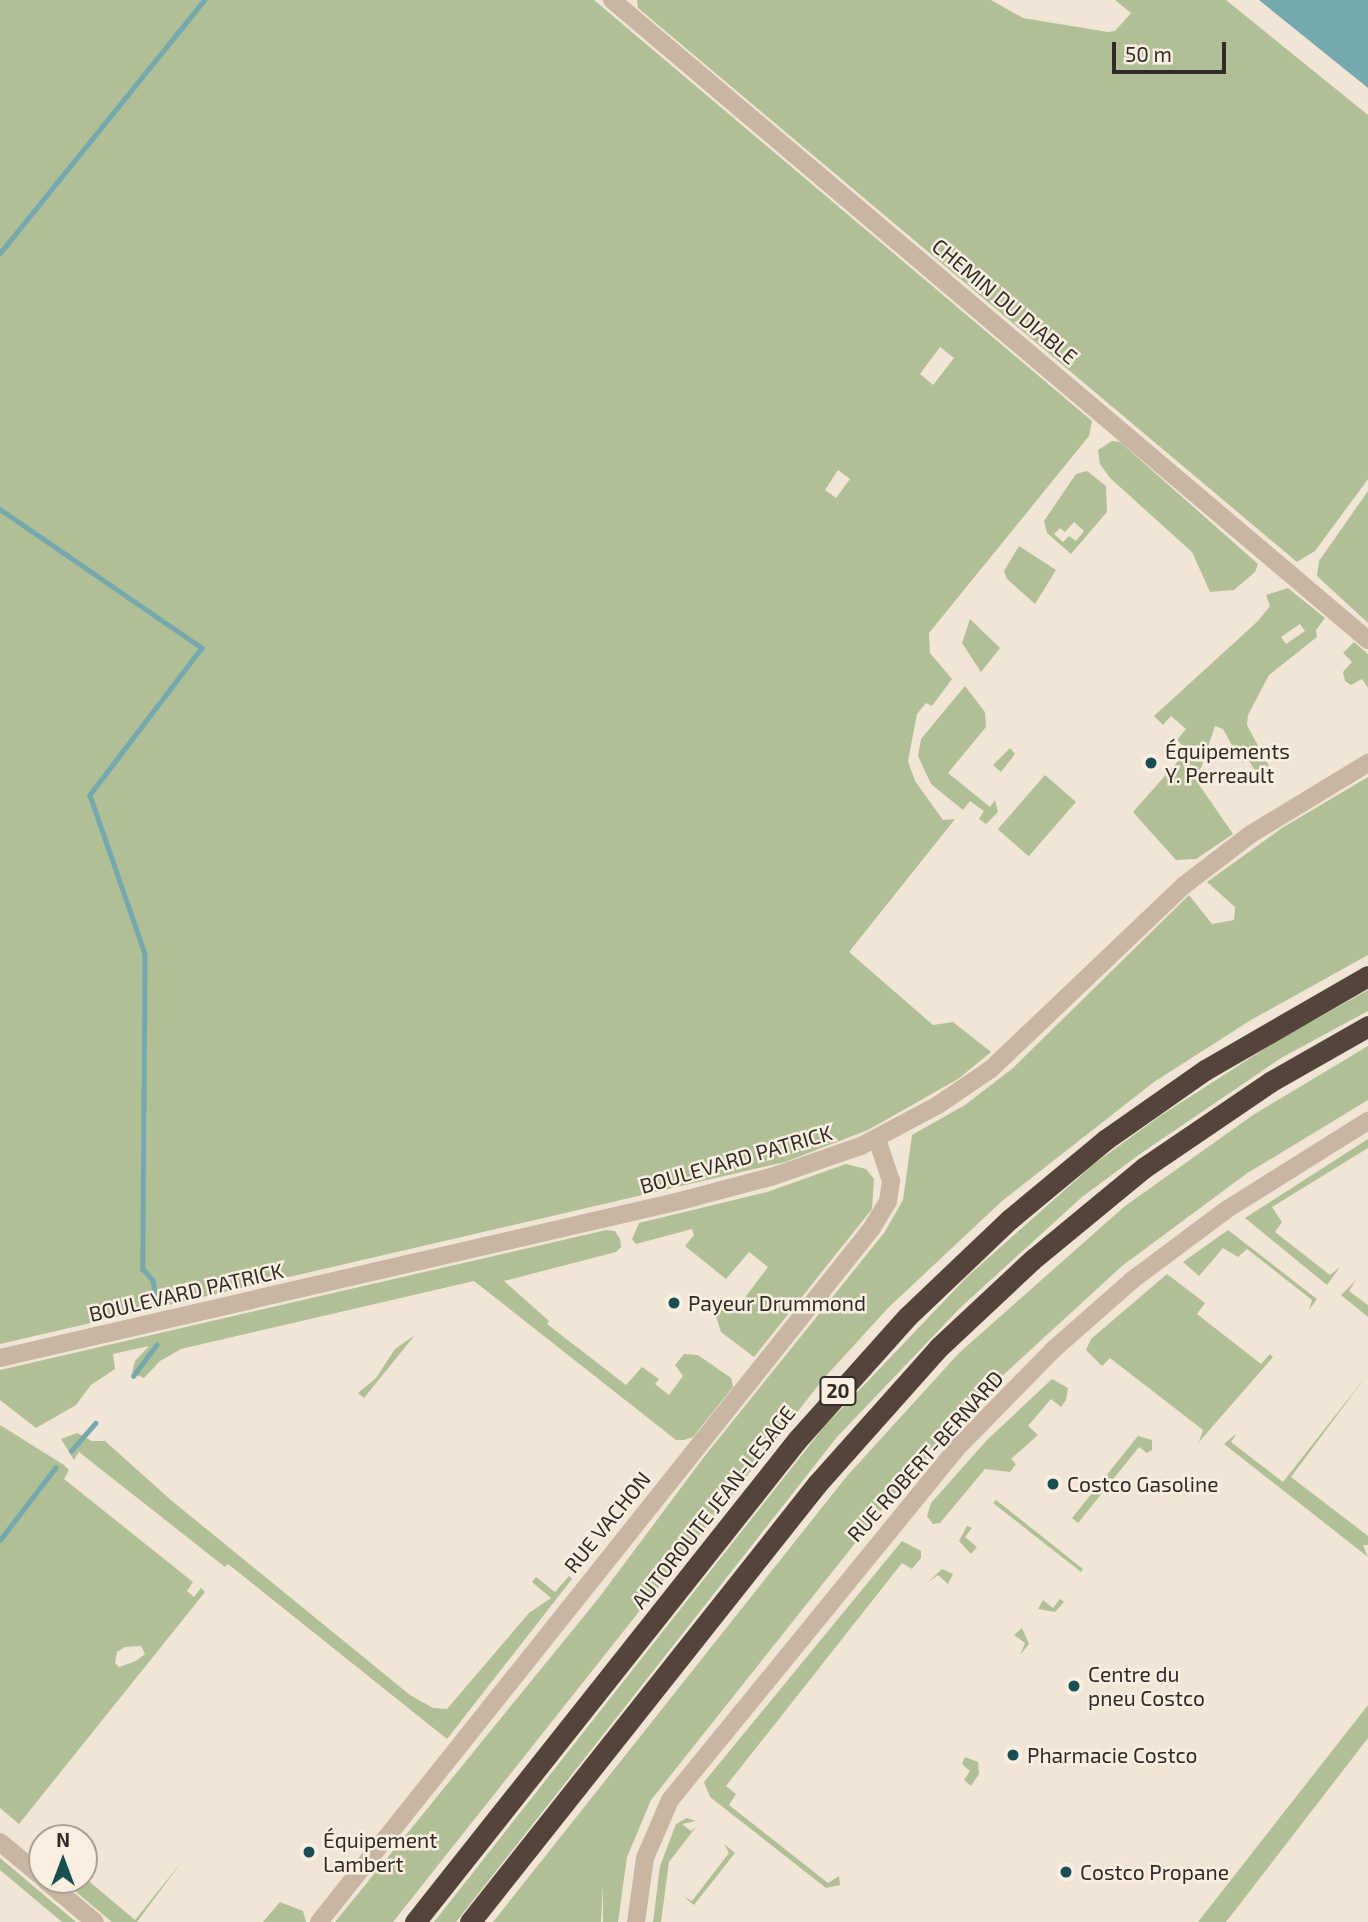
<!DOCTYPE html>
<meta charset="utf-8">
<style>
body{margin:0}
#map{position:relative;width:1368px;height:1922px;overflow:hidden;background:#f1e6d6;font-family:"Exo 2",sans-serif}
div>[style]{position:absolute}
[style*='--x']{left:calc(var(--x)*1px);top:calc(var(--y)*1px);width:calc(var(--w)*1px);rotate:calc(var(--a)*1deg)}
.green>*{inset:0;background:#b0bf96;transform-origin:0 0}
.water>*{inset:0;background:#75a9ae}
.stream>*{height:4.5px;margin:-2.25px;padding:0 2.25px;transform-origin:2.25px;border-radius:2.25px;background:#75a9ae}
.minor>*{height:18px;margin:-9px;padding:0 9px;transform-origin:9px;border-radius:9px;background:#c9b6a2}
.highway>*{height:21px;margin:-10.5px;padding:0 10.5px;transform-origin:10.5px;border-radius:10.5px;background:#54443c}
.dots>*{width:19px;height:19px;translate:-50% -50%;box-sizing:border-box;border:4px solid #f9f0e2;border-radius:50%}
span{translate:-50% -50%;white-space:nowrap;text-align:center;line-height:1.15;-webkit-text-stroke:5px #f9f0e2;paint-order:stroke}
.shield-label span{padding:2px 5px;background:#f9f0e2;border:2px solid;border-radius:5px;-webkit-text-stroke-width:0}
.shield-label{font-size:19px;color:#332a25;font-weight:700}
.street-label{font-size:21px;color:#332a25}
.poi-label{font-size:21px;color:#332a25}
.left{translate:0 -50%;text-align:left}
.north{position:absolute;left:28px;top:1824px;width:70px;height:70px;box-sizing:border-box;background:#f9f0e2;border:2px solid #aaa196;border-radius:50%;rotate:0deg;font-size:19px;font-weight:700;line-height:28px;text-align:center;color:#332a25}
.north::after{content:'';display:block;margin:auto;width:24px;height:32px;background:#1a4e55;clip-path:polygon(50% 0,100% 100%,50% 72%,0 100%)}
.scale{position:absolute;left:1112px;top:42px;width:114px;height:32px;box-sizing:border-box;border:4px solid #332a25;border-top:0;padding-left:9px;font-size:21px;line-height:24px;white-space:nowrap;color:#332a25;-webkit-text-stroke:5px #f9f0e2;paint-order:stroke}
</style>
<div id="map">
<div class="green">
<div style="clip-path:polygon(evenodd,0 0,594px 0,1092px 421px,1089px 436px,929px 633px,930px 653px,952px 679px,932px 706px,926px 703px,917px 714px,908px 761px,915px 781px,943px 820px,955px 819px,849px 952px,933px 1025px,953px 1022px,991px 1052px,958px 1079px,868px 1130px,785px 1162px,0 1344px,0 0,940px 347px,954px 358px,933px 385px,920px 374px,940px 347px,0 0,838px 470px,850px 479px,836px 498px,825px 490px,838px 470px)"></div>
<div style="clip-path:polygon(637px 0,991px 0,1023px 18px,1108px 32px,1115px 31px,1131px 13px,1115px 0,1226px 0,1368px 115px,1368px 479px,1315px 551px,1297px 562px,638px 8px)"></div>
<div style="clip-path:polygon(1112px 441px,1120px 442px,1258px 564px,1255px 572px,1234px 590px,1210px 592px,1192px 552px,1110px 478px,1100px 464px,1098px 450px)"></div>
<div style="clip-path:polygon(evenodd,1087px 471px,1106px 486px,1107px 512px,1071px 554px,1047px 533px,1044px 521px,1076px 474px,1087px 471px,1074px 522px,1084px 531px,1076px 541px,1069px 536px,1063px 542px,1054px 534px,1060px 528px,1065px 532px,1074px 522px)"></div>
<div style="clip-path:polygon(1368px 491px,1368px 623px,1317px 576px,1319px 561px)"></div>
<div style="clip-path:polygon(1019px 546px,1056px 570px,1035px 604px,1007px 579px,1004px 571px)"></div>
<div style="clip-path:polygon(evenodd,1288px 588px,1325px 618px,1316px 630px,1317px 637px,1269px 675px,1248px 715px,1247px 725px,1270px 768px,1258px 775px,1248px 759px,1242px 763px,1223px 729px,1215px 726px,1201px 768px,1193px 776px,1233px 834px,1196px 859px,1176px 860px,1133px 812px,1179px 760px,1177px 752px,1183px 746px,1177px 740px,1186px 729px,1171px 716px,1163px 725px,1154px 716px,1258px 621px,1270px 606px,1266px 595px,1288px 588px,1300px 624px,1305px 631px,1286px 644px,1281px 637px,1300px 624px)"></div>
<div style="clip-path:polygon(970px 619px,1000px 648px,981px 672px,962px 643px)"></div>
<div style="clip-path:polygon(1354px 642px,1368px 654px,1368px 688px,1362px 679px,1351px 685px,1345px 681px,1343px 672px,1352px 662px,1343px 653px)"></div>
<div style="clip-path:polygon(965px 686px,985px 712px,986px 727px,948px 773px,990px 807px,995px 800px,998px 812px,986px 824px,979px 819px,984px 811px,970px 801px,963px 810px,931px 784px,918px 756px,921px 739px)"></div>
<div style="clip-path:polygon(1010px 748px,1015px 754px,1001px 772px,993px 765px)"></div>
<div style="left:1045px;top:775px;width:41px;height:72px;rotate:41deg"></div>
<div style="clip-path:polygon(1368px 777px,1368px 955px,1251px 1020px,1154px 1082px,1002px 1201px,888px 1308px,825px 1377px,393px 1922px,335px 1922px,598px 1599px,704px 1457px,884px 1233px,903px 1200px,912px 1135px,965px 1105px,1013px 1068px,1189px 895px,1212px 924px,1234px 920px,1235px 907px,1207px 882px,1282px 828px)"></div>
<div style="clip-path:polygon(1368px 990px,1368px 1011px,1281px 1058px,1140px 1154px,1082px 1197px,960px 1308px,837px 1437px,456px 1922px,434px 1922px,823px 1428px,968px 1276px,1094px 1164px,1160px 1116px,1275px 1042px)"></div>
<div style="clip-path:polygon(1368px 1046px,1368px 1100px,1246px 1174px,1122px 1266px,989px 1388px,891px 1498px,651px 1800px,627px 1857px,618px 1922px,603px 1922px,603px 1885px,601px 1922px,493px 1922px,847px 1476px,959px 1353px,1125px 1206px,1253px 1115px)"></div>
<div style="clip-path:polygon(1368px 1139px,1368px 1148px,1272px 1207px,1282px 1222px,1275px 1232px,1330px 1275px,1340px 1267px,1327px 1285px,1245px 1218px)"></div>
<div style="clip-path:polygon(846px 1164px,866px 1169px,874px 1179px,872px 1209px,754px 1357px,721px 1332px,715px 1313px,726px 1299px,738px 1307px,768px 1267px,749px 1252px,726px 1279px,685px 1246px,694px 1235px,692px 1229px,636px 1244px,632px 1239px,639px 1223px,767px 1192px)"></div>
<div style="clip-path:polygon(606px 1230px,615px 1231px,620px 1239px,621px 1247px,616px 1252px,504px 1281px,549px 1321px,547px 1324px,626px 1385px,642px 1367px,659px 1379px,655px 1384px,669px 1395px,683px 1376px,675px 1365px,684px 1354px,698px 1355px,731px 1378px,733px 1387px,693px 1437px,684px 1440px,676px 1440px,474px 1281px,181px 1349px,160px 1361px,144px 1378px,132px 1373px,135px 1361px,149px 1346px,113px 1354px,115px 1369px,91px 1385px,76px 1405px,36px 1428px,0 1400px,0 1370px)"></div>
<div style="clip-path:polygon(1228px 1230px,1317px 1299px,1309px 1310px,1312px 1300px,1247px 1249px,1238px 1257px,1223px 1248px,1199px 1276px,1183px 1262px)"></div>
<div style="clip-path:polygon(1167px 1274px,1205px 1303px,1197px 1314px,1261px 1364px,1270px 1354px,1273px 1357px,1199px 1442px,1203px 1430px,1110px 1358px,1102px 1366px,1086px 1350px,1091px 1339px)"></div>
<div style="clip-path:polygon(1356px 1280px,1349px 1291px,1368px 1305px,1368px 1317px,1341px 1295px)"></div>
<div style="clip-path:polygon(415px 1335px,364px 1398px,358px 1393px,376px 1378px,395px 1349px)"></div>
<div style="clip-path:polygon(1367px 1375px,1291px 1477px,1368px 1536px,1368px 1545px,1363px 1545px,1368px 1557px,1224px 1444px,1237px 1433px,1231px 1442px,1283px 1482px)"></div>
<div style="clip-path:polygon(1052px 1379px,1068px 1388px,1066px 1400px,1061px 1407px,1051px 1399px,1028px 1426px,1038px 1435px,1011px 1459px,1016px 1464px,1010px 1472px,985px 1469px,940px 1523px,933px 1524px,927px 1516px,931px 1503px,987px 1440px)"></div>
<div style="clip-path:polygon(evenodd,0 1425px,64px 1465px,69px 1470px,64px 1479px,193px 1582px,187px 1591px,194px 1597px,201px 1588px,205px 1592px,19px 1824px,0 1808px,0 1425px,141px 1646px,145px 1654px,136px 1661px,119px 1667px,115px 1663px,117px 1652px,125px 1647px,141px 1646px)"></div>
<div style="clip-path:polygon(77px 1433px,92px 1441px,105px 1441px,172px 1501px,410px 1695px,433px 1708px,447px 1709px,529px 1613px,551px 1598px,532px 1582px,536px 1577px,555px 1592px,569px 1576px,572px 1579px,447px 1739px,228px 1564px,225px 1567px,79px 1452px,74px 1460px,61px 1439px)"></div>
<div style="clip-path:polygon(1138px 1436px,1152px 1440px,1152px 1450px,1147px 1453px,1139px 1447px,1078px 1523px,1072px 1518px)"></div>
<div style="clip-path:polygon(996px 1500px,1083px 1569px,1081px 1572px,993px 1503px)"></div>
<div style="clip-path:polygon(967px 1526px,972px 1528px,965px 1537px,977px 1547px,971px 1554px,959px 1541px)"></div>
<div style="clip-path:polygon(902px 1541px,921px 1551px,921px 1558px,912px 1569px,902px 1563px,726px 1786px,736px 1794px,729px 1805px,828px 1883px,839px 1876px,840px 1885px,826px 1888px,710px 1797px,704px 1782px)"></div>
<div style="clip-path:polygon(942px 1569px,953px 1574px,948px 1584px,938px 1575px,927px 1583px)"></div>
<div style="clip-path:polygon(1060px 1599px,1064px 1602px,1055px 1612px,1038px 1609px,1043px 1600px,1053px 1608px)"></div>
<div style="clip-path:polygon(1022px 1628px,1029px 1644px,1020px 1655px,1025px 1643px,1014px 1635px)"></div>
<div style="clip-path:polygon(1368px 1705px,1368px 1738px,1226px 1922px,1198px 1922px)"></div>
<div style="clip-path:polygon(965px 1757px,978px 1762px,979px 1774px,971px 1786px,964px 1780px,970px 1771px,962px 1764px)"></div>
<div style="clip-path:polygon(687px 1818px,696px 1821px,682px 1824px,691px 1831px,696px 1827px,669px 1862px,661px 1922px,653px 1922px,660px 1866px,676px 1824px)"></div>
<div style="clip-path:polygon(724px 1844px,735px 1853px,694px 1905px,683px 1896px,692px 1901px,729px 1853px)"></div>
<div style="clip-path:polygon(0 1858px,76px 1922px,62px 1922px,0 1870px)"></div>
<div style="clip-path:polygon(183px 1860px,137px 1922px,112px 1922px,63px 1881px,84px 1877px,135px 1920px)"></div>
<div style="clip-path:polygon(280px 1902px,303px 1911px,306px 1922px,263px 1922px)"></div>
</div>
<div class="water">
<div style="clip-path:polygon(1259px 0,1368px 0,1368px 88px)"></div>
</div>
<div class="stream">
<div style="--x:0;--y:253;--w:325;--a:-51.1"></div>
<div style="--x:0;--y:509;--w:245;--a:34.5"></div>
<div style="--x:202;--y:648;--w:185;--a:127.3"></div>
<div style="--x:90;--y:795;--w:168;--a:70.9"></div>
<div style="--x:145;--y:954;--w:315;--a:90.4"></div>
<div style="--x:143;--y:1269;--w:15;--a:48"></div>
<div style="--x:153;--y:1280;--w:20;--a:81"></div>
<div style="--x:133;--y:1376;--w:39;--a:-53"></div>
<div style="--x:71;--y:1451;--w:37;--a:-49"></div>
<div style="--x:0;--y:1540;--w:91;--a:-52.6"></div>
</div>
<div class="minor">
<div style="--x:612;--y:0;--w:991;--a:40.25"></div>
<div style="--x:0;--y:1358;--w:698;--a:-13"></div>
<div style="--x:680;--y:1201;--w:94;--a:-14.8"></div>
<div style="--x:771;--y:1177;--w:95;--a:-19"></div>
<div style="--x:861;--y:1146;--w:87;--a:-28"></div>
<div style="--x:938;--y:1105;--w:64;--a:-34.2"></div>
<div style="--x:991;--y:1069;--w:265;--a:-43.6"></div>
<div style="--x:1183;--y:886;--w:86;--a:-37.4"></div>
<div style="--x:1251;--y:834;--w:137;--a:-31.3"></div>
<div style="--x:0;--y:1842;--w:55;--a:39.8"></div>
<div style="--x:45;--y:1880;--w:65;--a:40"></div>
<div style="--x:319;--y:1922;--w:887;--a:-51.45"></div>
<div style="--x:872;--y:1228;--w:31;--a:-59"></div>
<div style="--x:888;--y:1201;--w:20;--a:-81"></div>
<div style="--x:891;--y:1181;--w:44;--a:-108.4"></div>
<div style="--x:636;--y:1922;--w:65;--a:-82"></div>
<div style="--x:645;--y:1858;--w:63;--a:-66.7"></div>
<div style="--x:670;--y:1800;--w:454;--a:-50.8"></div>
<div style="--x:957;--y:1448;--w:139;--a:-45.6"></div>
<div style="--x:1054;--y:1349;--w:103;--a:-41.4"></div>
<div style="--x:1131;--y:1281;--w:119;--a:-36.8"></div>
<div style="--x:1226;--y:1210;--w:168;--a:-32.1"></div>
</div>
<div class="highway">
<div style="--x:415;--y:1922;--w:615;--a:-51.6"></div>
<div style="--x:797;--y:1440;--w:166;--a:-48.2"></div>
<div style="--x:908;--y:1316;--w:141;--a:-43.6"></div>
<div style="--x:1010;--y:1219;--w:124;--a:-39.7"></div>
<div style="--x:1105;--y:1140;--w:122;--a:-35"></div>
<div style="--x:1205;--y:1070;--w:188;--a:-30"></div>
<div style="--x:470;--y:1922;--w:559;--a:-51.61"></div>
<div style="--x:817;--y:1484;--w:182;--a:-48.3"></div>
<div style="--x:938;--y:1348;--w:129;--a:-43.1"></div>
<div style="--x:1032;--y:1260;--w:146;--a:-39.5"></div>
<div style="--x:1145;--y:1167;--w:151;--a:-34.2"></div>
<div style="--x:1270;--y:1082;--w:113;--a:-29.7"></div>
</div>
<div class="dots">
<div style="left:1151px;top:763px;background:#1a4e55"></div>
<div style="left:674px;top:1303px;background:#1a4e55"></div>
<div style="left:1053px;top:1484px;background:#1a4e55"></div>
<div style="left:1074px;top:1686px;background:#1a4e55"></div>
<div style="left:1013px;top:1755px;background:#1a4e55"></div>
<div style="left:309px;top:1852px;background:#1a4e55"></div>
<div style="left:1066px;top:1872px;background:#1a4e55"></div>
</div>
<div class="shield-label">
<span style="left:838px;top:1391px">20</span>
</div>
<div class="street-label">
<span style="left:1005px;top:301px;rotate:40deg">CHEMIN DU DIABLE</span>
<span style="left:736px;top:1159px;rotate:-16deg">BOULEVARD PATRICK</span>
<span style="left:186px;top:1292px;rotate:-13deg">BOULEVARD PATRICK</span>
<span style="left:925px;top:1456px;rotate:-48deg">RUE ROBERT-BERNARD</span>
<span style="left:713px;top:1507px;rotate:-52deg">AUTOROUTE JEAN-LESAGE</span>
<span style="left:607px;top:1522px;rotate:-51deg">RUE VACHON</span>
</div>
<div class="poi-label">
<span class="left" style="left:1165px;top:763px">Équipements<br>Y. Perreault</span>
<span class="left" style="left:688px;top:1303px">Payeur Drummond</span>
<span class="left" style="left:1067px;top:1484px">Costco Gasoline</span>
<span class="left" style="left:1088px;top:1686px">Centre du<br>pneu Costco</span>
<span class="left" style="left:1027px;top:1755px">Pharmacie Costco</span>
<span class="left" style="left:323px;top:1852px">Équipement<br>Lambert</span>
<span class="left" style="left:1080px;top:1872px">Costco Propane</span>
</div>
<div class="north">N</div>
<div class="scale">50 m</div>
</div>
